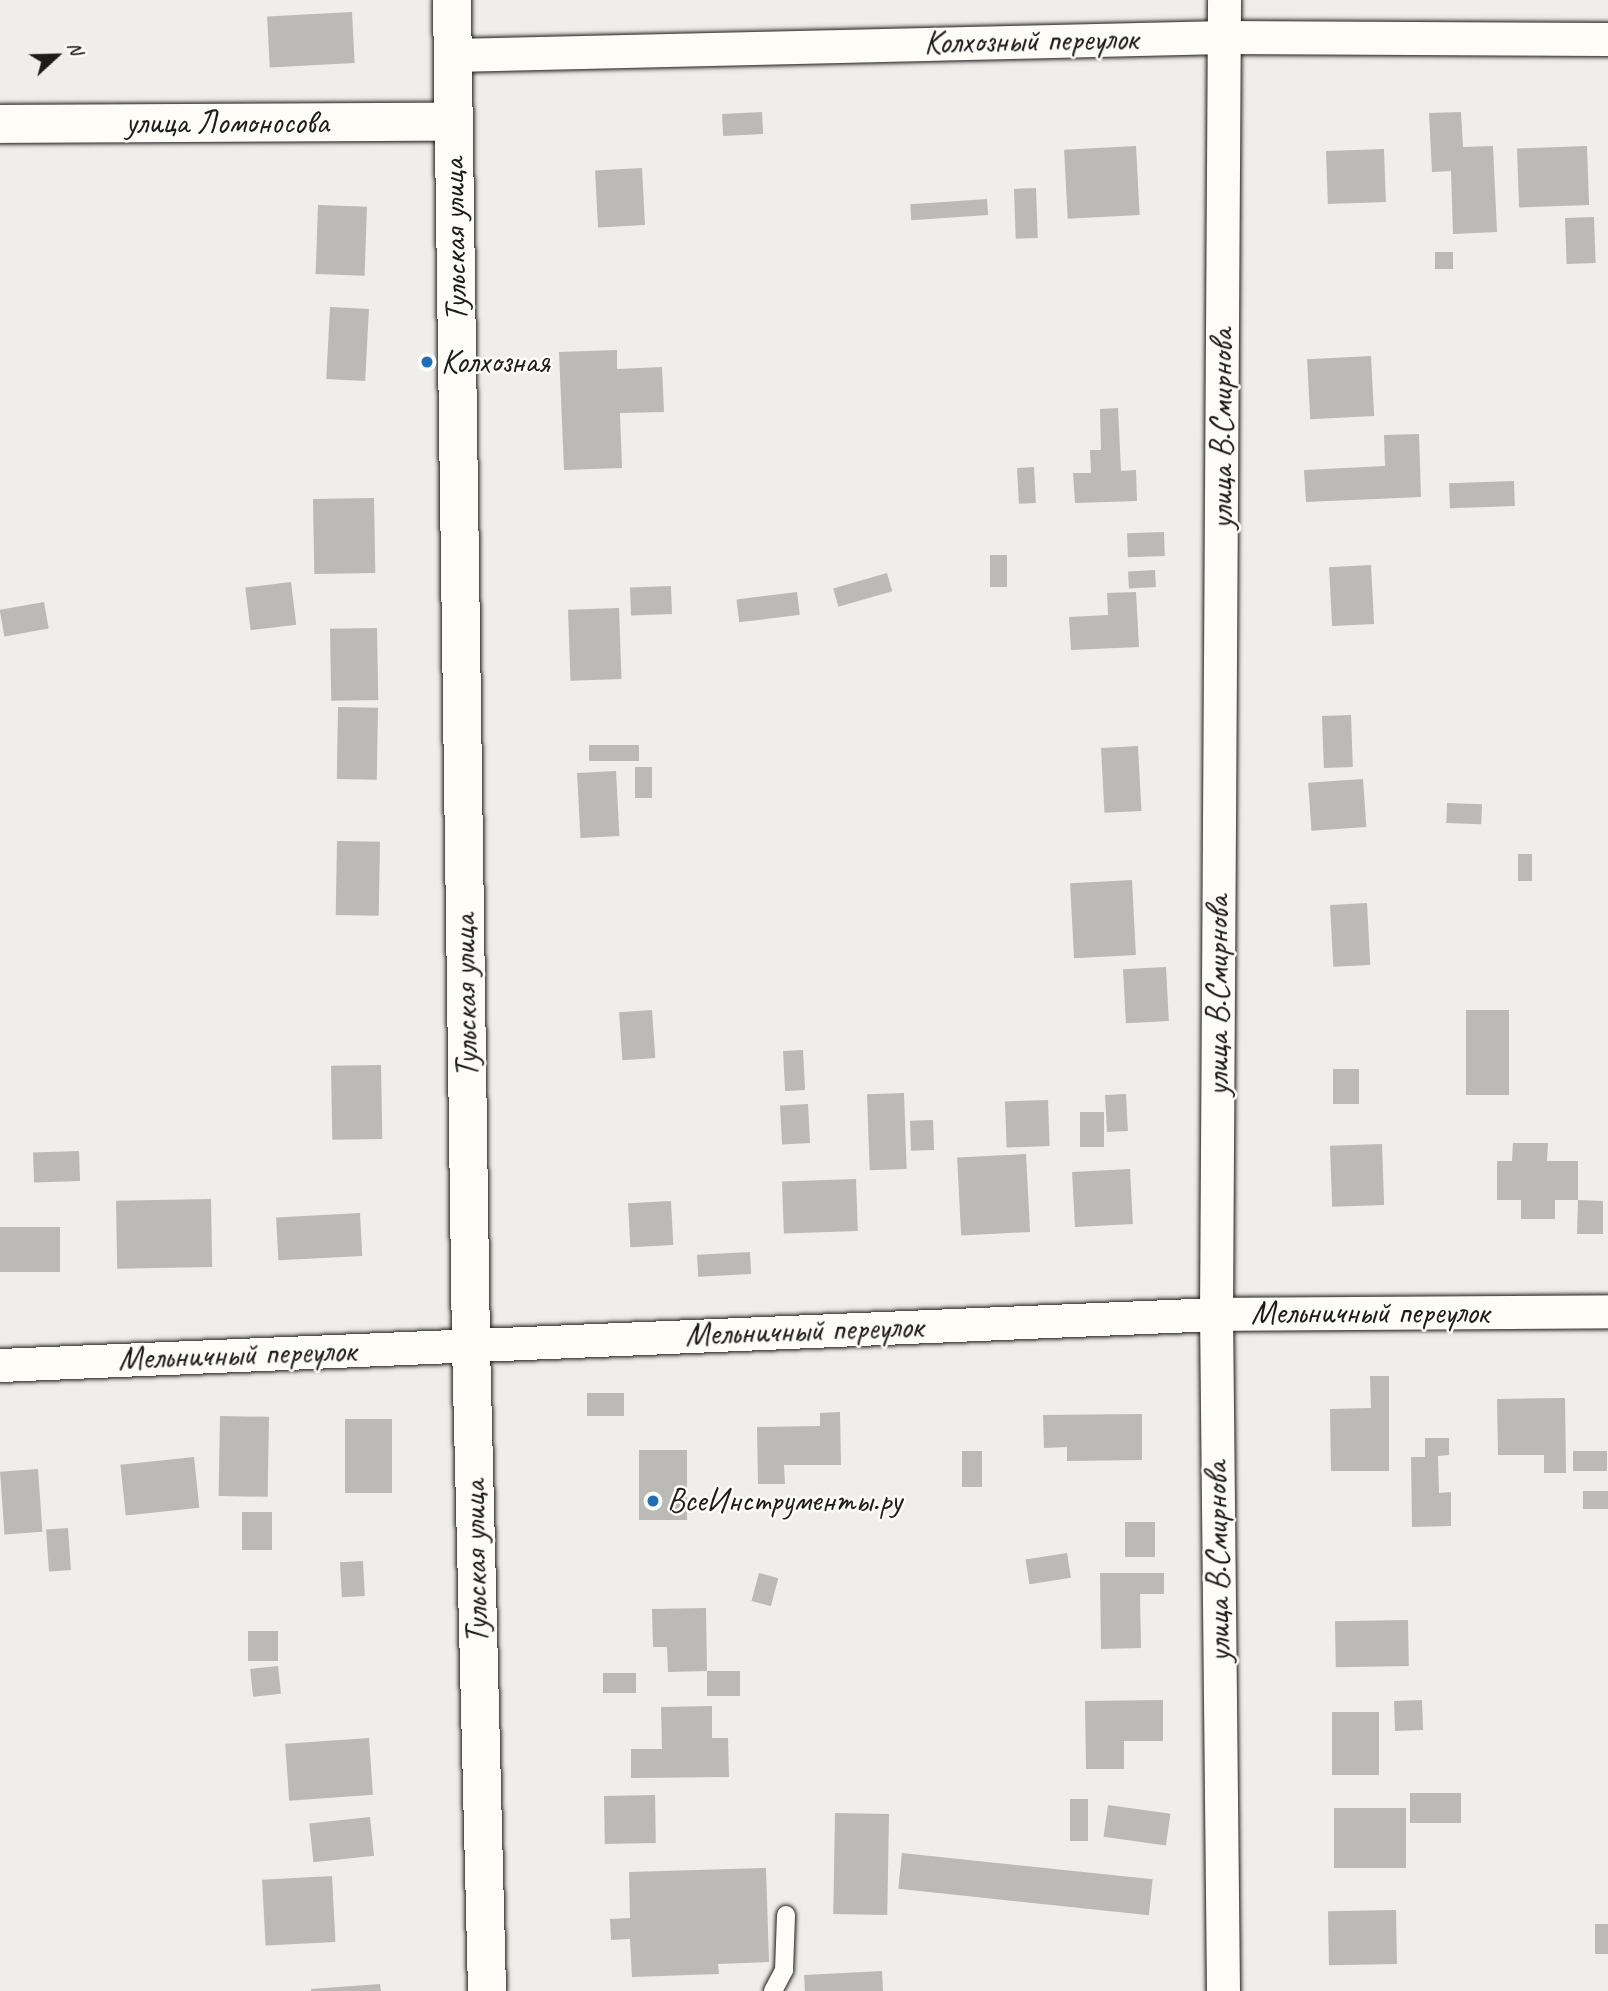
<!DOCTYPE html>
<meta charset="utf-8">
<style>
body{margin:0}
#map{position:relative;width:1608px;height:1991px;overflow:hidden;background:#f0eeea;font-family:Caveat,sans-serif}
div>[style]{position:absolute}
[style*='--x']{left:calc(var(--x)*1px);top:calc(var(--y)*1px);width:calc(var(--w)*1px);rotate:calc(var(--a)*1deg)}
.building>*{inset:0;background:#bbbab6;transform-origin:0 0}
.roads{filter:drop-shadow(0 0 2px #1c1c1c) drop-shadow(0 0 2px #1c1c1c)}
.lane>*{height:18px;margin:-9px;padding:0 9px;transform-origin:9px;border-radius:9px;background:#fdfcf7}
.street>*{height:33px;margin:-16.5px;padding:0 16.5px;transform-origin:16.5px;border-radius:16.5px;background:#fdfcf7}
.secondary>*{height:38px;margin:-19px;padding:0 19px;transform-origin:19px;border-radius:19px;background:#fdfcf7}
.dots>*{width:19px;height:19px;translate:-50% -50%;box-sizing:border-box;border:4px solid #fdfcf7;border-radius:50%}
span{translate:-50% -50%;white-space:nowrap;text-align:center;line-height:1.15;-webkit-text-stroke:5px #fdfcf7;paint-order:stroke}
.street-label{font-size:33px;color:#1c1c1c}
.poi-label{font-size:33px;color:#1c1c1c}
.left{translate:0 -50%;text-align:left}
.north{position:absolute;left:21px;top:21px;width:70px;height:70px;-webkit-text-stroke:5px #fdfcf7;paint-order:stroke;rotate:68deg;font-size:19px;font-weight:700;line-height:28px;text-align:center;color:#1c1c1c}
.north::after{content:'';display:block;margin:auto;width:24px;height:32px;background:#1c1c1c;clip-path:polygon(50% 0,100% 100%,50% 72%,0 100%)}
</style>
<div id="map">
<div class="building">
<div style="left:352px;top:12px;width:51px;height:85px;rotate:87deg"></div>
<div style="left:762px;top:112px;width:22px;height:40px;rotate:87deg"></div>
<div style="clip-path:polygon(1461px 112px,1463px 147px,1493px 146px,1497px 232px,1453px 234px,1451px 171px,1432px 172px,1429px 113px)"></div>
<div style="left:1136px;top:146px;width:69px;height:72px;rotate:87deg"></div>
<div style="left:1587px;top:146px;width:59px;height:70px;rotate:88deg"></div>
<div style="left:1384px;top:149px;width:53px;height:58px;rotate:88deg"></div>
<div style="left:642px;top:168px;width:57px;height:47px;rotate:87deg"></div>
<div style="left:1036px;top:188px;width:50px;height:22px;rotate:88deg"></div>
<div style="left:987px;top:199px;width:16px;height:77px;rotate:86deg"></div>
<div style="left:318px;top:205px;width:49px;height:69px;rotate:2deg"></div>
<div style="left:1594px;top:217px;width:46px;height:29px;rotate:88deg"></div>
<div style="left:1435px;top:252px;width:18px;height:17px"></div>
<div style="left:330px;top:307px;width:39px;height:72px;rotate:3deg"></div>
<div style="clip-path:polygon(617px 350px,617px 369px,662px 367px,664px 412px,620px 413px,622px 468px,564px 470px,559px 352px)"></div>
<div style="left:1371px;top:356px;width:60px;height:64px;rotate:87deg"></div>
<div style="clip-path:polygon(1118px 408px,1121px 471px,1136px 470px,1137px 501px,1075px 503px,1073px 473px,1091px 473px,1090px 450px,1101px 450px,1100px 409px)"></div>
<div style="clip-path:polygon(1419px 434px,1421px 497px,1306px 502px,1304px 470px,1385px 466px,1384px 435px)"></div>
<div style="left:1034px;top:467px;width:36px;height:17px;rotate:87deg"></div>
<div style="left:1514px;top:481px;width:25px;height:65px;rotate:88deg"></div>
<div style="left:374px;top:498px;width:75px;height:61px;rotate:89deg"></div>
<div style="left:1164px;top:532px;width:24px;height:37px;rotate:88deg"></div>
<div style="left:990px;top:555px;width:17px;height:32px"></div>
<div style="left:1371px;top:565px;width:59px;height:42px;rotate:87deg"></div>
<div style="left:1155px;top:570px;width:17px;height:27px;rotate:87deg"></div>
<div style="left:887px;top:573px;width:19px;height:56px;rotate:74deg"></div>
<div style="left:291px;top:582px;width:43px;height:46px;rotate:83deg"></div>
<div style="left:671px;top:586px;width:28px;height:41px;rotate:88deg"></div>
<div style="left:797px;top:592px;width:23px;height:61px;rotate:83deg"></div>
<div style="clip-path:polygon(1136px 592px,1139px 647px,1071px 650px,1069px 617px,1108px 615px,1107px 593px)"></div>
<div style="left:44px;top:602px;width:27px;height:45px;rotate:80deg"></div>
<div style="left:619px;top:608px;width:71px;height:51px;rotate:88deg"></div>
<div style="left:377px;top:628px;width:72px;height:47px;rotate:89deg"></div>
<div style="left:338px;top:707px;width:40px;height:72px;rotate:1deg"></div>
<div style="left:1351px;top:715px;width:52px;height:29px;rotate:88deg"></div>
<div style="left:639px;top:745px;width:16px;height:50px;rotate:90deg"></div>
<div style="left:1138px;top:746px;width:65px;height:37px;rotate:87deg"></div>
<div style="left:635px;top:767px;width:17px;height:31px"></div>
<div style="left:616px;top:771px;width:65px;height:39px;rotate:87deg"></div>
<div style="left:1363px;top:779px;width:48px;height:55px;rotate:86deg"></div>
<div style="left:1447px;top:803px;width:35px;height:20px;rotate:2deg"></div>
<div style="left:337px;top:841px;width:43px;height:74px;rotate:1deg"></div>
<div style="left:1518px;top:854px;width:14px;height:27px"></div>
<div style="left:1132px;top:880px;width:75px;height:62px;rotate:87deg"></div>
<div style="left:1367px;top:903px;width:62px;height:37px;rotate:87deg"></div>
<div style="left:1166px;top:967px;width:54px;height:43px;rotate:87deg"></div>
<div style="left:652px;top:1010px;width:48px;height:33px;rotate:86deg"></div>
<div style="left:1466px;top:1010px;width:43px;height:85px"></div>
<div style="left:803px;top:1050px;width:40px;height:20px;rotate:87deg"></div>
<div style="left:381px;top:1065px;width:74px;height:50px;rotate:89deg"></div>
<div style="left:1333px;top:1069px;width:26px;height:35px"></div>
<div style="left:904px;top:1093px;width:76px;height:37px;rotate:88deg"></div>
<div style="left:1126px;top:1094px;width:37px;height:21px;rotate:87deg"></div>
<div style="left:1048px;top:1100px;width:46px;height:43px;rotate:88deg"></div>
<div style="left:808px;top:1104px;width:39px;height:28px;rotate:87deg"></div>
<div style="left:1080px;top:1112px;width:24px;height:35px"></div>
<div style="left:933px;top:1120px;width:30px;height:23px;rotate:88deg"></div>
<div style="clip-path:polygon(1513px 1143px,1548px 1143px,1547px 1161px,1578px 1161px,1578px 1200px,1603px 1201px,1603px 1234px,1577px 1234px,1578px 1200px,1555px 1200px,1555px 1219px,1521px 1219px,1521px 1200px,1497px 1200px,1497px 1161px,1512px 1161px)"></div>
<div style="left:1382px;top:1144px;width:61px;height:52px;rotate:88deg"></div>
<div style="left:79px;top:1151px;width:30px;height:46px;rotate:88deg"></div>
<div style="left:1026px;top:1154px;width:78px;height:69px;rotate:87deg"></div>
<div style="left:1130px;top:1169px;width:55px;height:58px;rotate:87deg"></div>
<div style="left:856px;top:1179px;width:52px;height:74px;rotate:88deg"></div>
<div style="left:211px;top:1199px;width:68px;height:95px;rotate:89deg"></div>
<div style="left:671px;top:1201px;width:44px;height:43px;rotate:87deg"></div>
<div style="left:360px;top:1213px;width:43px;height:84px;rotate:87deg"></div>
<div style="left:0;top:1227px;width:60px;height:45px"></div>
<div style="left:750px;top:1252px;width:22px;height:53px;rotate:87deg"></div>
<div style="clip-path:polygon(1370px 1376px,1389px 1376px,1389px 1471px,1331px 1471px,1330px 1409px,1371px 1408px)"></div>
<div style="left:587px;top:1393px;width:37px;height:23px"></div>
<div style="clip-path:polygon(1565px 1398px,1566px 1473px,1544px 1473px,1544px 1455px,1498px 1455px,1497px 1399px)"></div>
<div style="clip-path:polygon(840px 1412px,841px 1465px,784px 1465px,785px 1484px,758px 1484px,757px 1427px,820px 1426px,820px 1413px)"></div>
<div style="clip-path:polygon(1142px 1414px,1142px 1460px,1067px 1461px,1067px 1447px,1044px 1448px,1043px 1415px)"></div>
<div style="left:220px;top:1416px;width:49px;height:80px;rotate:1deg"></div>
<div style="left:345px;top:1419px;width:47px;height:74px"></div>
<div style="clip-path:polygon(1425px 1438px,1449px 1438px,1449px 1455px,1438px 1456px,1439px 1493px,1451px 1492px,1451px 1526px,1412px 1527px,1411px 1457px,1425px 1457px)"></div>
<div style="left:639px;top:1450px;width:48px;height:70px"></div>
<div style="left:962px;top:1451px;width:20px;height:36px"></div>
<div style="left:1607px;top:1451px;width:20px;height:34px;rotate:90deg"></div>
<div style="left:194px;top:1457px;width:51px;height:74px;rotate:84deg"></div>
<div style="left:38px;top:1469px;width:63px;height:38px;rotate:86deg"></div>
<div style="left:1608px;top:1491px;width:18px;height:25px;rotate:90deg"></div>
<div style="left:272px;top:1512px;width:38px;height:30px;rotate:90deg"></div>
<div style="left:1125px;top:1522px;width:30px;height:35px"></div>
<div style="left:68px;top:1528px;width:42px;height:22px;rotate:86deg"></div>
<div style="left:1067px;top:1553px;width:25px;height:42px;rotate:81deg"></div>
<div style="left:363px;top:1561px;width:35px;height:23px;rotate:87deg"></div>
<div style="left:759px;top:1573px;width:20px;height:29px;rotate:15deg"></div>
<div style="clip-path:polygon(1100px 1573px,1164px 1573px,1164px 1594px,1140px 1594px,1141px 1648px,1101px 1649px)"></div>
<div style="clip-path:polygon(706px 1608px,707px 1671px,668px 1672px,667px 1647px,653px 1647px,652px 1609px)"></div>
<div style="left:1408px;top:1620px;width:46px;height:73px;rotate:89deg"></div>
<div style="left:248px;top:1631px;width:30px;height:30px"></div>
<div style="left:278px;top:1666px;width:28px;height:28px;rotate:84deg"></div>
<div style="left:707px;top:1671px;width:33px;height:25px"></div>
<div style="left:636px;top:1673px;width:20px;height:33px;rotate:90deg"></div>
<div style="clip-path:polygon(1163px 1700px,1163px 1741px,1124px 1741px,1124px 1769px,1086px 1769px,1085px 1701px)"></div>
<div style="left:1422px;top:1700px;width:30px;height:28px;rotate:88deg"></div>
<div style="clip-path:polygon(712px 1706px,712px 1738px,728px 1738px,729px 1777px,631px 1778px,631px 1749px,662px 1749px,661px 1707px)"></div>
<div style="left:1332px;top:1712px;width:47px;height:63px"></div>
<div style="left:369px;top:1738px;width:57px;height:84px;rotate:86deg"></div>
<div style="left:1461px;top:1793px;width:30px;height:51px;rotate:90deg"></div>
<div style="left:655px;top:1795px;width:48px;height:51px;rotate:89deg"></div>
<div style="left:1088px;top:1799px;width:42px;height:18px;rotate:90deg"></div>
<div style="left:1108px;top:1805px;width:63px;height:32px;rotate:8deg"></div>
<div style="left:1406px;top:1808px;width:60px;height:72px;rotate:90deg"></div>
<div style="left:835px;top:1813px;width:54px;height:101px;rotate:1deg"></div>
<div style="left:370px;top:1817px;width:39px;height:61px;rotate:84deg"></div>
<div style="left:902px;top:1853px;width:252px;height:36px;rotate:6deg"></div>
<div style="clip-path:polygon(766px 1868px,769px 1962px,718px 1964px,719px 1974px,632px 1977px,630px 1939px,611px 1940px,610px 1919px,630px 1918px,629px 1872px)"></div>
<div style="left:332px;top:1876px;width:66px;height:70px;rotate:87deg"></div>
<div style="left:1396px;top:1910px;width:54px;height:68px;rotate:89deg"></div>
<div style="left:1595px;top:1924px;width:13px;height:30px"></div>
<div style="left:882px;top:1971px;width:20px;height:78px;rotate:87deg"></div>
<div style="clip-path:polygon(380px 1984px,381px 1991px,311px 1991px,311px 1989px)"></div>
</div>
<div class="roads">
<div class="lane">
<div style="--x:773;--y:1991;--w:24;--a:-62"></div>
<div style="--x:784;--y:1970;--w:55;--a:-87.9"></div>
</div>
<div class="street">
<div style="--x:453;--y:55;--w:772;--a:-1.34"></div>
<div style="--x:1225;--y:37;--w:383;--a:0.3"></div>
<div style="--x:0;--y:1365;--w:1217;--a:-2.4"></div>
<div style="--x:1216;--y:1314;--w:392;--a:-0.4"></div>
<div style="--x:1223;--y:1991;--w:677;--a:-90.59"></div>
<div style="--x:1216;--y:1314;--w:1314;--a:-89.65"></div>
</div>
<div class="secondary">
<div style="--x:452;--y:0;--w:1345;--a:89.19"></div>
<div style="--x:471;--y:1345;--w:646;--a:88.58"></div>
<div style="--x:0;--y:124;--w:454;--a:-0.3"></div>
</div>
</div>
<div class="dots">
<div style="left:427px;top:362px;background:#1f6fb2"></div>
<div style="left:653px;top:1501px;background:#1f6fb2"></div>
</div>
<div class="street-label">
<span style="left:1031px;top:41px;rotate:-1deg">Колхозный переулок</span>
<span style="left:227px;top:123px">улица Ломоносова</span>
<span style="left:455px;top:240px;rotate:-91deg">Тульская улица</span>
<span style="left:1222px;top:429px;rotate:-90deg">улица В.Смирнова</span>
<span style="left:466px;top:996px;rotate:-91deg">Тульская улица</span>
<span style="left:1218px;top:996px;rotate:-90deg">улица В.Смирнова</span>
<span style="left:1370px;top:1313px">Мельничный переулок</span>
<span style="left:804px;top:1331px;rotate:-2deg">Мельничный переулок</span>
<span style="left:237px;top:1355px;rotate:-2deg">Мельничный переулок</span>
<span style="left:476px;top:1562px;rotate:-91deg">Тульская улица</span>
<span style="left:1218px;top:1562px;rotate:-91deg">улица В.Смирнова</span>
</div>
<div class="poi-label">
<span class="left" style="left:441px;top:362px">Колхозная</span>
<span class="left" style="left:667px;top:1501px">ВсеИнструменты.ру</span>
</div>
<div class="north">N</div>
</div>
